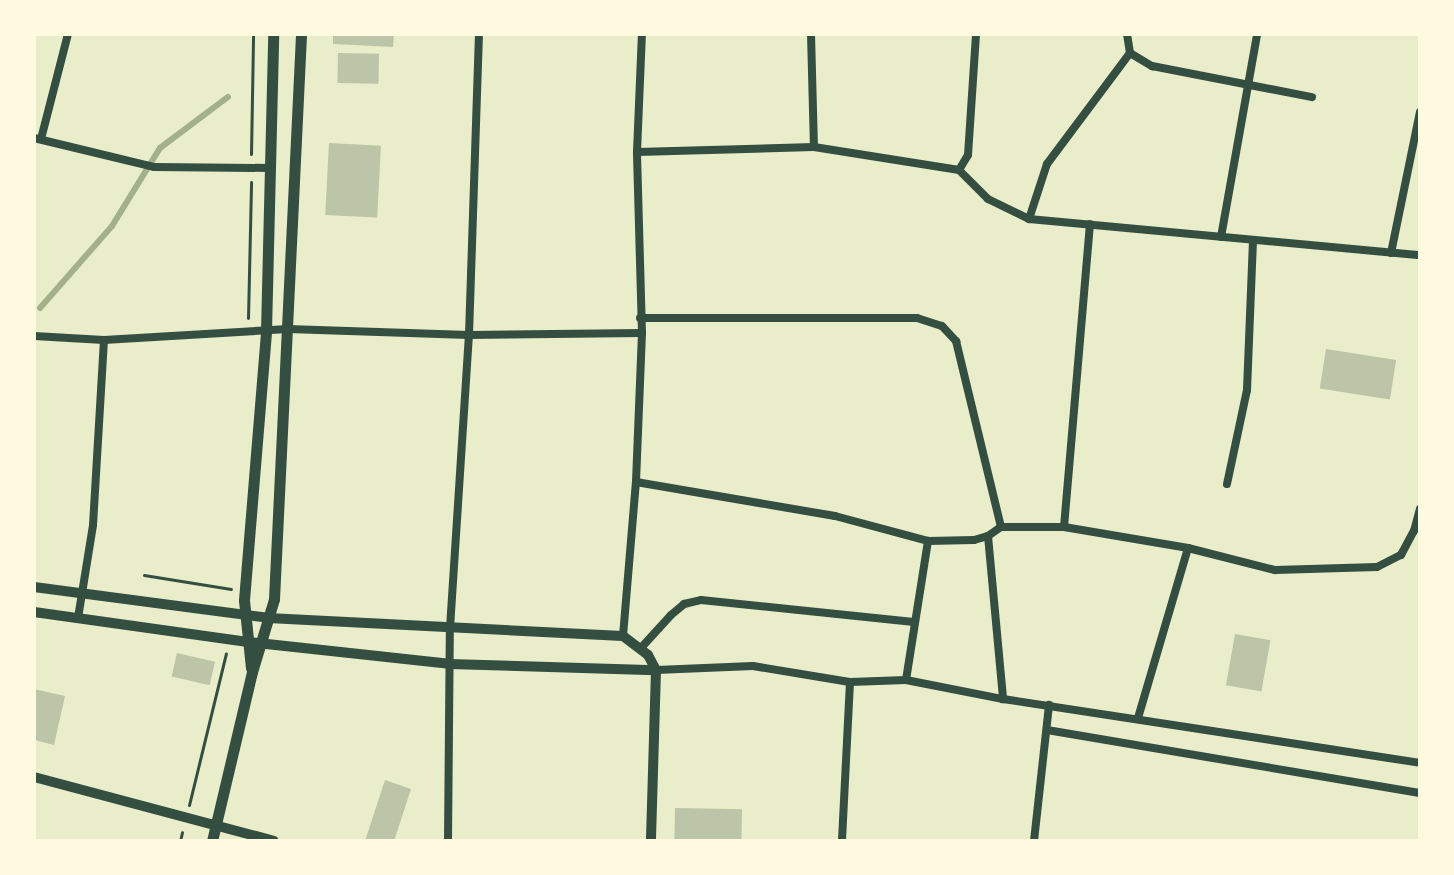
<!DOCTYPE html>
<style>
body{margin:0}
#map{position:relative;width:1454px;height:875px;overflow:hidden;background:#e9edc9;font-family:"PT Sans",sans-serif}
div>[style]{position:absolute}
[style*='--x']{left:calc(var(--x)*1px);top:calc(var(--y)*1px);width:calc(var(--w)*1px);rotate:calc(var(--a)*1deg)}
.stream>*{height:6px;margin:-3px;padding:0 3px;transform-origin:3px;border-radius:3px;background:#a3b18a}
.building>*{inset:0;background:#bcc5a7;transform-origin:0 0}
.path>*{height:3px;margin:-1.5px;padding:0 1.5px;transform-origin:1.5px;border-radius:1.5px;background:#344e41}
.minor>*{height:8px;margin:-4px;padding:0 4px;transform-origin:4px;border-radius:4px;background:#344e41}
.tertiary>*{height:10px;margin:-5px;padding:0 5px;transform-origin:5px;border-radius:5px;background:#344e41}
.secondary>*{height:11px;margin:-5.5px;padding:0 5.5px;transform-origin:5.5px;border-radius:5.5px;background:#344e41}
span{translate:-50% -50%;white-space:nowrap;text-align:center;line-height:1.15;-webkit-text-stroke:8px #fefae0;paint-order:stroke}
.frame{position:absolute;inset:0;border:36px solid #fefae0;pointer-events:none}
</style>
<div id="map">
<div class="stream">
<div style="--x:40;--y:308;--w:109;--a:-48.7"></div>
<div style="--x:112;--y:226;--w:92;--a:-58.4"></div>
<div style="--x:160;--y:148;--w:85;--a:-36.9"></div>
</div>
<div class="building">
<div style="clip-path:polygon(333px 34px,394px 34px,393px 47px,333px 44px)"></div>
<div style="left:338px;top:53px;width:41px;height:30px;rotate:1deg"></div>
<div style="left:329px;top:143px;width:52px;height:72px;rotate:3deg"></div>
<div style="left:1326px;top:349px;width:71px;height:40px;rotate:9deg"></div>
<div style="left:1235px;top:634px;width:36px;height:52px;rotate:10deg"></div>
<div style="left:177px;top:653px;width:39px;height:24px;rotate:13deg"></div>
<div style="clip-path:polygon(34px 689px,65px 696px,54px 745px,34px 740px)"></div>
<div style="clip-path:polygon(385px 780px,411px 789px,394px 841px,365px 841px)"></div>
<div style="left:675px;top:808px;width:67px;height:31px;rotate:1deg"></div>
</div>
<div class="path">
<div style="--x:251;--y:154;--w:120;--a:-89"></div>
<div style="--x:248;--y:318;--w:136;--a:-88.7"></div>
<div style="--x:144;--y:575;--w:88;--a:9.1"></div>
<div style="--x:189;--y:805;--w:156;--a:-76.3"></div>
<div style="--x:180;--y:841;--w:9;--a:-77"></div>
</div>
<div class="minor">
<div style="--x:811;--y:34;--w:113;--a:88.5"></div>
<div style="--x:1127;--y:34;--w:19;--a:81"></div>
<div style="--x:1130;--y:53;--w:26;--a:31"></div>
<div style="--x:1152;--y:66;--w:163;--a:11"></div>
<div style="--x:34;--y:138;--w:123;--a:13.6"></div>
<div style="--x:154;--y:167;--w:115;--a:0.5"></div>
<div style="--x:41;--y:139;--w:108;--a:-75.6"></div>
<div style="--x:637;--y:152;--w:118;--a:-87.6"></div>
<div style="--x:959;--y:170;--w:17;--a:-59"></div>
<div style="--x:968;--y:155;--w:121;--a:-86.2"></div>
<div style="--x:1029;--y:219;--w:58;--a:-71.9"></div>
<div style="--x:1047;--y:164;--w:139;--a:-53.2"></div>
<div style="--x:1221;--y:237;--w:206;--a:-79.9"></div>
<div style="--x:1391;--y:253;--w:144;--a:-78.4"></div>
<div style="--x:640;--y:318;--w:277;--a:0"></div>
<div style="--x:917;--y:318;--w:26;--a:18"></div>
<div style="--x:942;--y:326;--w:21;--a:47"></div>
<div style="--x:956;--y:341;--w:191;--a:76.4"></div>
<div style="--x:34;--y:336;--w:70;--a:3.3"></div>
<div style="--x:104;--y:340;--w:184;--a:-3.4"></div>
<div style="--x:288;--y:329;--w:181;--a:1.9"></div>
<div style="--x:469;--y:335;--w:301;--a:-88.1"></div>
<div style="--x:636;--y:482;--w:149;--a:-87.7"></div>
<div style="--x:642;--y:333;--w:181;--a:-91.6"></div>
<div style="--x:637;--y:152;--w:177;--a:-1.6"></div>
<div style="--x:814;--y:147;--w:147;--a:9"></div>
<div style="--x:959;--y:170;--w:41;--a:45"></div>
<div style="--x:988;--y:199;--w:46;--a:26"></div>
<div style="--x:1029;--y:219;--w:393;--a:5.3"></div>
<div style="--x:1227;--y:484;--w:96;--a:-78"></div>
<div style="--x:1247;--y:390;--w:150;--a:-87.7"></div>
<div style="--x:1064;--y:527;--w:126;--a:9.6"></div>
<div style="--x:1188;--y:548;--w:90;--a:14.2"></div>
<div style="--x:1275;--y:570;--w:102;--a:-1.7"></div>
<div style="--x:1377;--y:567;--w:27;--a:-27"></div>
<div style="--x:1401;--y:555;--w:27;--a:-62"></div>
<div style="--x:1414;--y:531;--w:23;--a:-75"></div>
<div style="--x:988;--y:536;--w:164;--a:84.7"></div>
<div style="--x:78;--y:618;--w:94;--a:-80.8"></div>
<div style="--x:93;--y:525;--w:185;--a:-86.6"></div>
<div style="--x:623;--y:636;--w:155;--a:-85.2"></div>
<div style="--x:636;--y:482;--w:202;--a:9.7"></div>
<div style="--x:835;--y:516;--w:96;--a:15"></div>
<div style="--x:928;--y:541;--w:46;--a:-1.2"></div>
<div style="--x:974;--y:540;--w:15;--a:-16"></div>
<div style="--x:988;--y:536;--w:16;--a:-35"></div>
<div style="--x:1001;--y:527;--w:63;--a:0"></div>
<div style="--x:1064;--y:527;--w:304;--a:-85.1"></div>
<div style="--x:640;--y:649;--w:46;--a:-47.6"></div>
<div style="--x:671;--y:615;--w:17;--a:-40"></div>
<div style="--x:684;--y:604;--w:17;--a:-13"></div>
<div style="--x:701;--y:600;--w:214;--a:5.9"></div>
<div style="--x:656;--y:670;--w:97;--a:-2.4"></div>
<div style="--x:753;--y:666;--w:98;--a:9.4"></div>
<div style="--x:850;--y:682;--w:159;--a:92.9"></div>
<div style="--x:906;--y:680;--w:99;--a:11.1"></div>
<div style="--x:1003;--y:699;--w:422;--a:8.7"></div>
<div style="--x:850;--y:682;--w:56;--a:-2"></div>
<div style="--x:906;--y:680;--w:141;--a:-81"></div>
<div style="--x:1138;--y:718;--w:177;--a:-73.6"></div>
<div style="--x:1047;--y:730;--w:378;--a:9.6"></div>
<div style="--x:448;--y:841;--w:213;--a:-89.5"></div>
<div style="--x:450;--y:628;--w:294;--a:-86.3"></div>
<div style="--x:469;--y:335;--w:173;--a:-0.7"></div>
<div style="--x:1034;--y:841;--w:137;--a:-83.7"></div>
</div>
<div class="tertiary">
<div style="--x:34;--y:587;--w:236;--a:7.5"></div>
<div style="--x:268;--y:618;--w:355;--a:2.9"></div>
<div style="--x:623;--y:636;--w:31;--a:37"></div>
<div style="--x:648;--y:655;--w:17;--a:62"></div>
<div style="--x:656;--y:670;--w:171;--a:91.7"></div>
<div style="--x:34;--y:612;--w:216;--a:8"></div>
<div style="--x:248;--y:642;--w:202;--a:6.2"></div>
<div style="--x:449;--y:664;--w:207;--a:1.7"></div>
<div style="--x:34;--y:777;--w:248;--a:14.9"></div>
</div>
<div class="secondary">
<div style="--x:251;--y:668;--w:68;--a:-95.9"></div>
<div style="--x:244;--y:600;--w:270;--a:-85.3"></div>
<div style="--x:266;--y:331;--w:297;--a:-88.6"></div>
<div style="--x:212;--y:841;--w:174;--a:-76.7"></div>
<div style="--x:252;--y:672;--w:76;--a:-73.2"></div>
<div style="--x:274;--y:599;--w:566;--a:-87.26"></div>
</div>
<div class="frame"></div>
</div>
